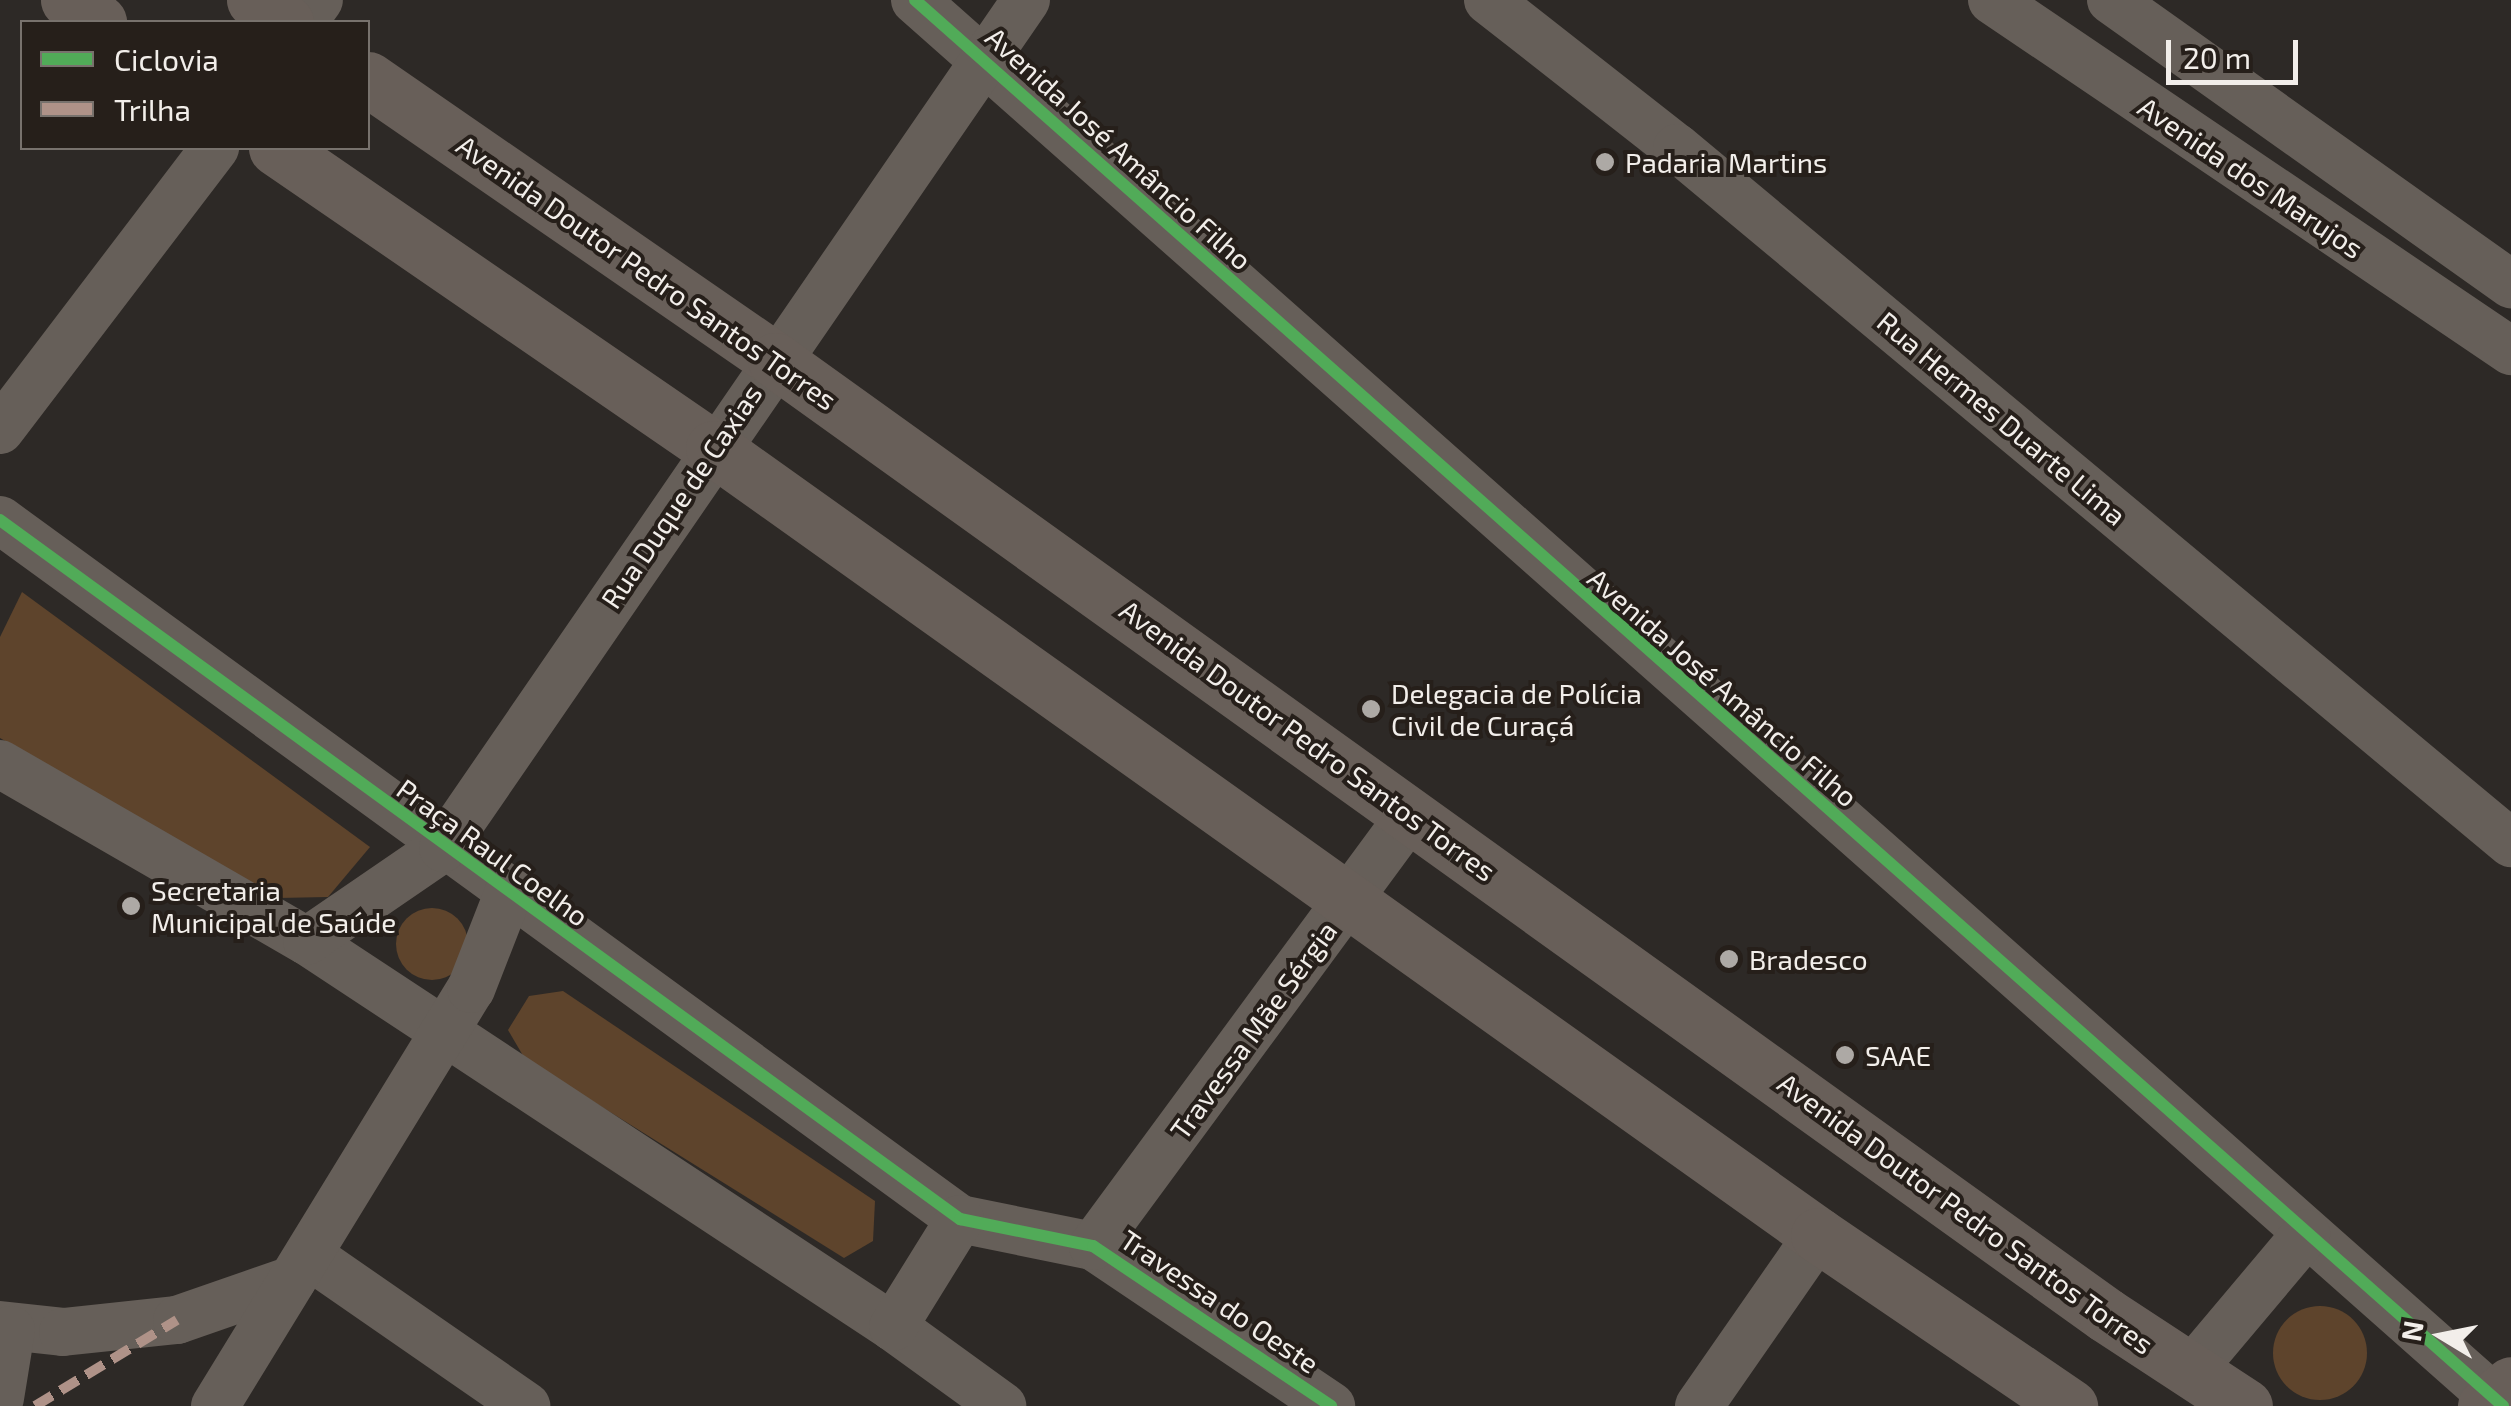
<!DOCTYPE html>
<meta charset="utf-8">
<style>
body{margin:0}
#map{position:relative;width:2511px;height:1406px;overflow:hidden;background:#2d2926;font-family:"Exo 2",sans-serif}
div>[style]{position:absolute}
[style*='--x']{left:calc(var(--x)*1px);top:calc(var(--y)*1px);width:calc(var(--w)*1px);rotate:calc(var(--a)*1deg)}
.green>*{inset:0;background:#5e442c}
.round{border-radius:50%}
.minor>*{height:48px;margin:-24px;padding:0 24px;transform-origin:24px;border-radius:24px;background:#665f59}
.major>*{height:55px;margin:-27.5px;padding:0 27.5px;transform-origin:27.5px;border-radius:27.5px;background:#685f59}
.quiet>*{height:10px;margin-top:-5px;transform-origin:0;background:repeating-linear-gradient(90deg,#af9288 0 20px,transparent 0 30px)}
.cycleway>*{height:12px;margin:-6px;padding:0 6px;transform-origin:6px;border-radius:6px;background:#51ab58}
.dots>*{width:28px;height:28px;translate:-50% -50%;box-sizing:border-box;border:5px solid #261f1a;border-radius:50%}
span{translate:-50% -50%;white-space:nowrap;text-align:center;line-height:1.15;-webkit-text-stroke:8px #261f1a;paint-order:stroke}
.street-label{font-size:28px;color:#f2eeea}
.poi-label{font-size:28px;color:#f2eeea}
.left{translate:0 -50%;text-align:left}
.legend{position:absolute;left:20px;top:20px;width:350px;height:130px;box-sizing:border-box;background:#261f1a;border:2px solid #78726d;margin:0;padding:12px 18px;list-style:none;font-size:30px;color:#f2eeea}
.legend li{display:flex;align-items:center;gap:20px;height:50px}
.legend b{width:50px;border:2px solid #78726d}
.north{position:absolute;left:2391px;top:1286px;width:100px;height:100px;-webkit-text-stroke:8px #261f1a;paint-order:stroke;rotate:280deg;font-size:28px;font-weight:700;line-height:40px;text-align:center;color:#f2eeea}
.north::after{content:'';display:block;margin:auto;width:35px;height:45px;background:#f2eeea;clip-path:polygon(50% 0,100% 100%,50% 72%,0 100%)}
.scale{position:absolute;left:2166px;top:40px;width:132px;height:45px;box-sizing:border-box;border:5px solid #f2eeea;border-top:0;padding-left:12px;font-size:30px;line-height:35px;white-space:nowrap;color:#f2eeea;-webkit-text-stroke:8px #261f1a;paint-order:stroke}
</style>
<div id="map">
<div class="green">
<div style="clip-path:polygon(22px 592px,370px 847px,328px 897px,278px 898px,0 738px,0 637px)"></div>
<div class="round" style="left:396px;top:908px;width:72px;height:72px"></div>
<div style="clip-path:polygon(563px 991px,875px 1201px,873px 1241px,844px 1258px,525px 1059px,508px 1030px,529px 996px)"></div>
<div class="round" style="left:2273px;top:1306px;width:94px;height:94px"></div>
</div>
<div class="minor">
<div style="--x:915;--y:0;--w:2121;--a:41.52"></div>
<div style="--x:1488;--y:0;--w:240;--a:38.1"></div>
<div style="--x:1677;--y:148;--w:1086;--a:39.81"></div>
<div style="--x:1992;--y:0;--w:627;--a:34.07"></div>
<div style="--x:2111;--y:0;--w:491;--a:35.4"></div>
<div style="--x:303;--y:22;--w:27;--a:-54"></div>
<div style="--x:0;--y:430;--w:355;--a:-52.7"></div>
<div style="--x:0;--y:520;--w:1188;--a:36.06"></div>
<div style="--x:960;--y:1219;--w:136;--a:11.5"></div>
<div style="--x:1093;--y:1246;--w:287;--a:33.9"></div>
<div style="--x:0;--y:764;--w:354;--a:30"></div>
<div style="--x:307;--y:941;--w:702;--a:33.37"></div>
<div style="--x:893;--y:1327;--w:135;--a:35.9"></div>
<div style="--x:307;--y:941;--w:165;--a:-34.4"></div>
<div style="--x:443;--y:848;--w:1029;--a:-55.49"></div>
<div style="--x:1093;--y:1246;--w:536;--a:-53.64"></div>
<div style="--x:311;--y:1257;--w:262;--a:34.7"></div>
<div style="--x:0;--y:1325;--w:63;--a:6.3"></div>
<div style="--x:63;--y:1332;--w:115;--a:-6"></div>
<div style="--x:177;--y:1320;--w:122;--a:-19.2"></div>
<div style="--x:893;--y:1327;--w:127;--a:-58.2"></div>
<div style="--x:2189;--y:1373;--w:182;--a:-49.9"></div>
<div style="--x:0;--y:1398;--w:69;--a:-80.8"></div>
<div style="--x:215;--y:1406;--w:489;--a:-58.5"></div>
<div style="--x:471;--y:989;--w:102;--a:-68.7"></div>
<div style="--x:1699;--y:1406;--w:208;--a:-55.2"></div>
</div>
<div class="major">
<div style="--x:68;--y:0;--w:38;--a:35"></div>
<div style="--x:254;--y:0;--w:39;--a:35"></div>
<div style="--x:368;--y:79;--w:495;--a:34.6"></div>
<div style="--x:775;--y:360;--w:1638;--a:35.66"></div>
<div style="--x:2106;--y:1315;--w:166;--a:33.2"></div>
<div style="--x:276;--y:148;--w:530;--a:34.47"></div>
<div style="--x:713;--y:448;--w:1357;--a:35.46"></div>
<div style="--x:1818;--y:1235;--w:305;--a:34.2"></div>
<div style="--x:2485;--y:1406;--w:34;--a:-40"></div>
</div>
<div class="quiet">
<div style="--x:35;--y:1406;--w:166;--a:-31.2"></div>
</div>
<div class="cycleway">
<div style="--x:915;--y:0;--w:2121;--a:41.52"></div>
<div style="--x:0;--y:520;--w:1188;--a:36.06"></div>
<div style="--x:960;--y:1219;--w:136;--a:11.5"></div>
<div style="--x:1093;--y:1246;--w:287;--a:33.9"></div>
</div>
<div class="dots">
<div style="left:1605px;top:162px;background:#ada9a5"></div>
<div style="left:1371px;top:709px;background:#ada9a5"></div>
<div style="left:131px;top:906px;background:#ada9a5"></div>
<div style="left:1729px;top:959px;background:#ada9a5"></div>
<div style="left:1845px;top:1055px;background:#ada9a5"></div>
</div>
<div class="street-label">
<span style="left:1119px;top:148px;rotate:42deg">Avenida José Amâncio Filho</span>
<span style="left:2251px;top:177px;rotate:34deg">Avenida dos Marujos</span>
<span style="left:647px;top:272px;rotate:35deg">Avenida Doutor Pedro Santos Torres</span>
<span style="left:2002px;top:418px;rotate:40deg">Rua Hermes Duarte Lima</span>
<span style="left:681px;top:496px;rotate:-56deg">Rua Duque de Caxias</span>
<span style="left:1723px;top:687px;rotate:41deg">Avenida José Amâncio Filho</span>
<span style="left:1308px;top:740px;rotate:36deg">Avenida Doutor Pedro Santos Torres</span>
<span style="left:493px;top:852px;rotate:36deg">Praça Raul Coelho</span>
<span style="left:1253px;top:1030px;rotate:-54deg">Travessa Mãe Sérgia</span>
<span style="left:1966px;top:1213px;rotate:36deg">Avenida Doutor Pedro Santos Torres</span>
<span style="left:1220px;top:1301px;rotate:34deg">Travessa do Oeste</span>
</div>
<div class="poi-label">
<span class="left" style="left:1625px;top:162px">Padaria Martins</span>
<span class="left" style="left:1391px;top:709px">Delegacia de Polícia<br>Civil de Curaçá</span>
<span class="left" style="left:151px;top:906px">Secretaria<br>Municipal de Saúde</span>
<span class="left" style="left:1749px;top:959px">Bradesco</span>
<span class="left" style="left:1865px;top:1055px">SAAE</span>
</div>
<ul class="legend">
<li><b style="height:12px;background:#51ab58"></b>Ciclovia</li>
<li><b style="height:12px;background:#af9288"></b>Trilha</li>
</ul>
<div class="north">N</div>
<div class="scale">20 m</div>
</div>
